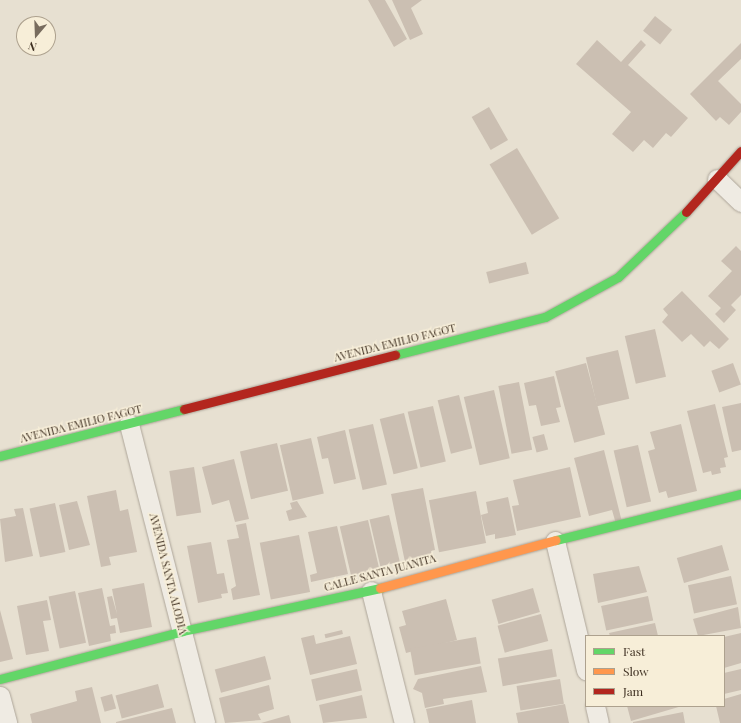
<!DOCTYPE html>
<style>
body{margin:0}
#map{position:relative;width:741px;height:723px;overflow:hidden;background:#e7e0d1;font-family:"Playfair Display",serif}
div>[style]{position:absolute}
[style*='--x']{left:calc(var(--x)*1px);top:calc(var(--y)*1px);width:calc(var(--w)*1px);rotate:calc(var(--a)*1deg)}
.building>*{inset:0;background:#cbbfb2;transform-origin:0 0}
.roads{filter:drop-shadow(0 0 1px #ada599) drop-shadow(0 0 1px #ada599)}
.street>*{height:19px;margin:-9.5px;padding:0 9.5px;transform-origin:9.5px;border-radius:9.5px;background:#efebe3}
.fast>*{height:9px;margin:-4.5px;padding:0 4.5px;transform-origin:4.5px;border-radius:4.5px;background:#63d668}
.slow>*{height:9px;margin:-4.5px;padding:0 4.5px;transform-origin:4.5px;border-radius:4.5px;background:#ff974d}
.jam>*{height:9px;margin:-4.5px;padding:0 4.5px;transform-origin:4.5px;border-radius:4.5px;background:#b3261e}
span{translate:-50% -50%;white-space:nowrap;text-align:center;line-height:1.15;-webkit-text-stroke:3px #f7eed8;paint-order:stroke}
.street-label{font-size:11px;color:#3d2e20}
.legend{position:absolute;left:585px;top:635px;width:140px;height:72px;box-sizing:border-box;background:#f7eed8;border:1px solid #ada18e;margin:0;padding:5px 7px;list-style:none;font-size:12px;color:#3d2e20}
.legend li{display:flex;align-items:center;gap:8px;height:20px}
.legend b{width:20px;border:1px solid #ada18e}
.north{position:absolute;left:16px;top:16px;width:40px;height:40px;box-sizing:border-box;background:#f7eed8;border:1px solid #ada18e;border-radius:50%;rotate:199deg;font-size:11px;font-weight:700;line-height:16px;text-align:center;color:#3d2e20}
.north::after{content:'';display:block;margin:auto;width:14px;height:18px;background:#786c5e;clip-path:polygon(50% 0,100% 100%,50% 72%,0 100%)}
</style>
<div id="map">
<div class="building">
<div style="clip-path:polygon(368px 0,385px 0,407px 39px,394px 47px)"></div>
<div style="clip-path:polygon(392px 0,422px 0,411px 8px,423px 34px,410px 40px)"></div>
<div style="left:655px;top:16px;width:22px;height:19px;rotate:39deg"></div>
<div style="clip-path:polygon(597px 40px,621px 62px,641px 40px,646px 45px,628px 65px,688px 118px,671px 137px,666px 133px,653px 148px,644px 140px,633px 152px,612px 134px,631px 112px,576px 64px)"></div>
<div style="clip-path:polygon(741px 43px,741px 59px,718px 81px,741px 104px,741px 112px,729px 125px,720px 117px,716px 121px,690px 94px)"></div>
<div style="left:489px;top:107px;width:38px;height:20px;rotate:60deg"></div>
<div style="left:517px;top:148px;width:82px;height:32px;rotate:59deg"></div>
<div style="clip-path:polygon(736px 246px,741px 251px,741px 295px,731px 305px,736px 310px,724px 323px,715px 314px,721px 308px,708px 296px,732px 271px,721px 261px)"></div>
<div style="left:526px;top:262px;width:12px;height:41px;rotate:76deg"></div>
<div style="clip-path:polygon(682px 291px,729px 339px,719px 349px,710px 341px,704px 347px,691px 334px,682px 342px,662px 322px,668px 315px,663px 309px)"></div>
<div style="left:655px;top:329px;width:49px;height:31px;rotate:77deg"></div>
<div style="left:618px;top:350px;width:50px;height:33px;rotate:77deg"></div>
<div style="left:586px;top:363px;width:74px;height:32px;rotate:75deg"></div>
<div style="left:733px;top:363px;width:23px;height:23px;rotate:70deg"></div>
<div style="clip-path:polygon(554px 376px,561px 407px,556px 408px,560px 422px,541px 426px,536px 405px,529px 406px,524px 383px)"></div>
<div style="left:519px;top:382px;width:69px;height:21px;rotate:79deg"></div>
<div style="left:494px;top:390px;width:70px;height:31px;rotate:77deg"></div>
<div style="left:459px;top:395px;width:55px;height:22px;rotate:76deg"></div>
<div style="clip-path:polygon(741px 403px,741px 450px,732px 452px,722px 407px)"></div>
<div style="clip-path:polygon(715px 404px,728px 457px,724px 458px,726px 467px,720px 468px,721px 473px,712px 475px,711px 471px,703px 473px,687px 411px)"></div>
<div style="left:433px;top:406px;width:57px;height:26px;rotate:77deg"></div>
<div style="left:404px;top:413px;width:57px;height:25px;rotate:76deg"></div>
<div style="left:373px;top:424px;width:62px;height:25px;rotate:77deg"></div>
<div style="clip-path:polygon(681px 424px,697px 491px,668px 498px,666px 491px,659px 493px,648px 451px,655px 449px,650px 432px)"></div>
<div style="clip-path:polygon(345px 430px,356px 479px,334px 484px,328px 458px,322px 459px,317px 437px)"></div>
<div style="left:544px;top:434px;width:16px;height:12px;rotate:75deg"></div>
<div style="left:311px;top:438px;width:57px;height:32px;rotate:77deg"></div>
<div style="left:277px;top:443px;width:49px;height:38px;rotate:77deg"></div>
<div style="left:638px;top:445px;width:58px;height:25px;rotate:77deg"></div>
<div style="clip-path:polygon(604px 450px,622px 522px,616px 524px,612px 510px,589px 516px,574px 458px)"></div>
<div style="clip-path:polygon(234px 459px,249px 519px,235px 522px,229px 500px,212px 505px,202px 467px)"></div>
<div style="left:194px;top:467px;width:46px;height:25px;rotate:81deg"></div>
<div style="clip-path:polygon(570px 467px,581px 517px,517px 531px,512px 506px,519px 505px,513px 480px)"></div>
<div style="clip-path:polygon(423px 488px,435px 550px,431px 551px,432px 557px,405px 562px,391px 494px)"></div>
<div style="clip-path:polygon(116px 490px,120px 511px,128px 509px,137px 552px,109px 557px,111px 565px,101px 567px,87px 496px)"></div>
<div style="left:476px;top:491px;width:53px;height:48px;rotate:79deg"></div>
<div style="clip-path:polygon(508px 497px,516px 535px,495px 539px,495px 534px,486px 536px,481px 515px,488px 513px,486px 502px)"></div>
<div style="clip-path:polygon(77px 501px,90px 545px,69px 550px,59px 505px)"></div>
<div style="clip-path:polygon(297px 501px,307px 517px,289px 521px,286px 511px,292px 509px,290px 503px)"></div>
<div style="left:55px;top:503px;width:50px;height:26px;rotate:78deg"></div>
<div style="clip-path:polygon(23px 508px,33px 556px,5px 562px,0 519px,16px 516px,14px 509px)"></div>
<div style="left:389px;top:515px;width:48px;height:20px;rotate:77deg"></div>
<div style="left:368px;top:520px;width:50px;height:29px;rotate:77deg"></div>
<div style="clip-path:polygon(246px 523px,260px 595px,233px 600px,231px 589px,236px 586px,227px 540px,239px 538px,236px 525px)"></div>
<div style="clip-path:polygon(337px 526px,348px 574px,311px 582px,310px 575px,317px 573px,308px 532px)"></div>
<div style="left:299px;top:535px;width:58px;height:40px;rotate:79deg"></div>
<div style="clip-path:polygon(211px 542px,217px 574px,224px 573px,228px 593px,221px 594px,222px 598px,198px 603px,187px 546px)"></div>
<div style="left:722px;top:545px;width:26px;height:47px;rotate:74deg"></div>
<div style="clip-path:polygon(639px 566px,647px 592px,598px 603px,593px 574px)"></div>
<div style="left:731px;top:576px;width:29px;height:44px;rotate:78deg"></div>
<div style="clip-path:polygon(144px 583px,152px 627px,120px 633px,117px 618px,111px 619px,107px 597px,112px 596px,117px 614px,112px 589px)"></div>
<div style="clip-path:polygon(102px 588px,110px 626px,115px 625px,116px 633px,110px 634px,111px 641px,89px 646px,78px 593px)"></div>
<div style="left:533px;top:588px;width:25px;height:43px;rotate:74deg"></div>
<div style="left:75px;top:591px;width:53px;height:27px;rotate:78deg"></div>
<div style="left:648px;top:596px;width:25px;height:48px;rotate:78deg"></div>
<div style="clip-path:polygon(446px 599px,457px 640px,406px 653px,399px 627px,406px 625px,402px 611px)"></div>
<div style="clip-path:polygon(47px 600px,51px 620px,43px 621px,49px 651px,26px 655px,17px 606px)"></div>
<div style="clip-path:polygon(738px 607px,741px 628px,698px 636px,693px 619px)"></div>
<div style="clip-path:polygon(0 610px,13px 659px,0 662px)"></div>
<div style="left:541px;top:614px;width:28px;height:45px;rotate:75deg"></div>
<div style="clip-path:polygon(655px 623px,658px 636px,610px 636px,609px 633px)"></div>
<div style="left:342px;top:630px;width:4px;height:18px;rotate:76deg"></div>
<div style="clip-path:polygon(741px 633px,741px 663px,724px 668px,724px 637px)"></div>
<div style="clip-path:polygon(314px 635px,316px 644px,350px 636px,357px 664px,310px 675px,301px 638px)"></div>
<div style="left:476px;top:637px;width:27px;height:67px;rotate:80deg"></div>
<div style="left:552px;top:649px;width:28px;height:55px;rotate:80deg"></div>
<div style="left:265px;top:656px;width:24px;height:52px;rotate:75deg"></div>
<div style="clip-path:polygon(481px 666px,487px 692px,443px 699px,444px 704px,425px 708px,422px 693px,413px 689px,418px 679px)"></div>
<div style="left:357px;top:669px;width:22px;height:47px;rotate:77deg"></div>
<div style="clip-path:polygon(741px 669px,741px 690px,724px 694px,724px 673px)"></div>
<div style="left:560px;top:679px;width:25px;height:44px;rotate:81deg"></div>
<div style="left:158px;top:684px;width:24px;height:44px;rotate:75deg"></div>
<div style="clip-path:polygon(269px 685px,274px 709px,258px 714px,261px 720px,225px 723px,219px 698px)"></div>
<div style="clip-path:polygon(92px 687px,101px 723px,32px 723px,30px 714px,77px 701px,75px 691px)"></div>
<div style="left:112px;top:694px;width:15px;height:12px;rotate:74deg"></div>
<div style="clip-path:polygon(741px 694px,741px 723px,720px 723px,716px 706px,724px 706px,724px 699px)"></div>
<div style="clip-path:polygon(362px 695px,367px 718px,323px 723px,319px 705px)"></div>
<div style="clip-path:polygon(472px 700px,476px 723px,429px 723px,426px 709px)"></div>
<div style="clip-path:polygon(565px 704px,569px 723px,518px 723px,516px 713px)"></div>
<div style="clip-path:polygon(627px 706px,682px 706px,631px 721px)"></div>
<div style="clip-path:polygon(172px 708px,176px 723px,116px 723px,116px 722px)"></div>
<div style="clip-path:polygon(683px 712px,685px 723px,633px 723px,633px 722px)"></div>
<div style="clip-path:polygon(289px 715px,291px 723px,261px 723px)"></div>
</div>
<div class="roads">
<div class="street">
<div style="--x:717;--y:179;--w:33;--a:44"></div>
<div style="--x:129;--y:424;--w:309;--a:75.7"></div>
<div style="--x:555;--y:541;--w:133;--a:76.5"></div>
<div style="--x:371;--y:591;--w:136;--a:76"></div>
<div style="--x:0;--y:696;--w:28;--a:75"></div>
<div style="--x:595;--y:706;--w:17;--a:77"></div>
</div>
<div class="fast">
<div style="--x:395;--y:355;--w:155;--a:-14.2"></div>
<div style="--x:545;--y:317;--w:83;--a:-28.7"></div>
<div style="--x:618;--y:277;--w:94;--a:-43.7"></div>
<div style="--x:0;--y:456;--w:190;--a:-14.3"></div>
<div style="--x:556;--y:540;--w:191;--a:-14"></div>
<div style="--x:0;--y:679;--w:189;--a:-14.7"></div>
<div style="--x:183;--y:631;--w:202;--a:-12.3"></div>
</div>
<div class="slow">
<div style="--x:380;--y:588;--w:182;--a:-15.3"></div>
</div>
<div class="jam">
<div style="--x:686;--y:212;--w:82;--a:-48"></div>
<div style="--x:184;--y:409;--w:218;--a:-14.4"></div>
</div>
</div>
<div class="street-label">
<span style="left:395px;top:343px;rotate:-14deg">AVENIDA EMILIO FAGOT</span>
<span style="left:81px;top:424px;rotate:-14deg">AVENIDA EMILIO FAGOT</span>
<span style="left:380px;top:573px;rotate:-15deg">CALLE SANTA JUANITA</span>
<span style="left:168px;top:574px;rotate:76deg">AVENIDA SANTA ALODIA</span>
</div>
<ul class="legend">
<li><b style="height:5px;background:#63d668"></b>Fast</li>
<li><b style="height:5px;background:#ff974d"></b>Slow</li>
<li><b style="height:5px;background:#b3261e"></b>Jam</li>
</ul>
<div class="north">N</div>
</div>
